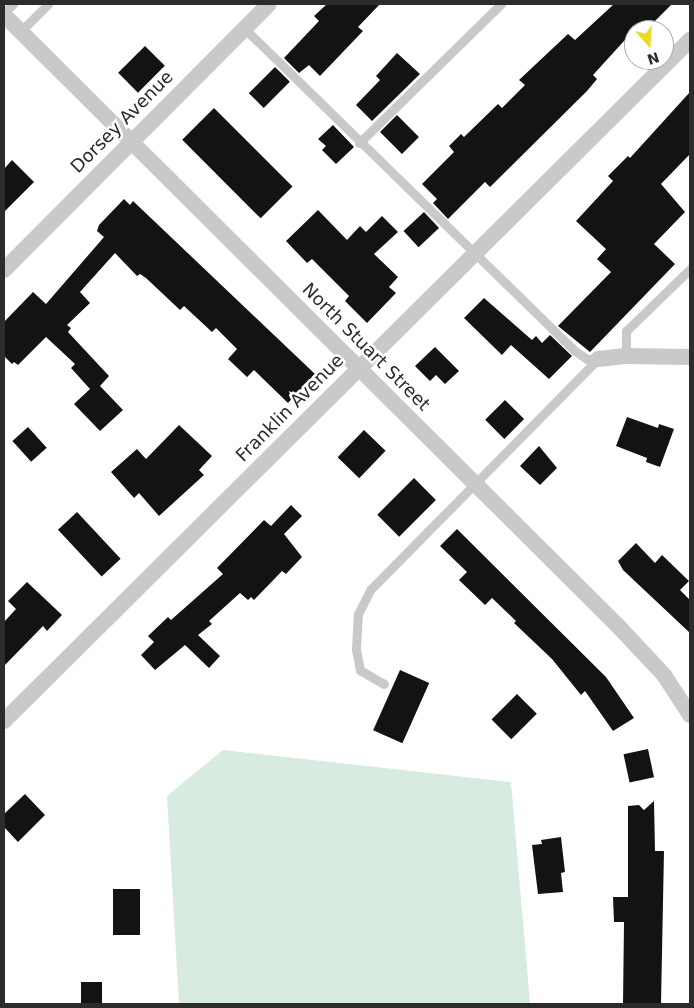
<!DOCTYPE html>
<style>
body{margin:0}
#map{position:relative;width:694px;height:1008px;overflow:hidden;background:#fff;font-family:"DejaVu Sans",sans-serif}
div>[style]{position:absolute}
[style*='--x']{left:calc(var(--x)*1px);top:calc(var(--y)*1px);width:calc(var(--w)*1px);rotate:calc(var(--a)*1deg)}
.green>*{inset:0;background:#d8ebe0}
.building>*{inset:0;background:#131313;transform-origin:0 0}
.lane>*{height:9px;margin:-4.5px;padding:0 4.5px;transform-origin:4.5px;border-radius:4.5px;background:#c9c9c9}
.street>*{height:16px;margin:-8px;padding:0 8px;transform-origin:8px;border-radius:8px;background:#c9c9c9}
span{translate:-50% -50%;white-space:nowrap;text-align:center;line-height:1.15;-webkit-text-stroke:5px #fff;paint-order:stroke}
.street-label{font-size:18px;color:#2c2c2c}
.frame{position:absolute;inset:0;border:5px solid #2c2c2c;pointer-events:none}
.north{position:absolute;left:624px;top:20px;width:50px;height:50px;box-sizing:border-box;background:#fff;border:1px solid #ababab;border-radius:50%;rotate:162deg;font-size:14px;font-weight:700;line-height:20px;text-align:center;color:#2c2c2c}
.north::after{content:'';display:block;margin:auto;width:18px;height:22px;background:#ecdb24;clip-path:polygon(50% 0,100% 100%,50% 72%,0 100%)}
</style>
<div id="map">
<div class="green">
<div style="clip-path:polygon(223px 750px,511px 782px,530px 1004px,179px 1004px,167px 796px)"></div>
</div>
<div class="building">
<div style="clip-path:polygon(327px 4px,380px 4px,358px 27px,363px 31px,320px 76px,309px 65px,299px 73px,284px 58px,319px 21px,314px 16px)"></div>
<div style="clip-path:polygon(614px 4px,672px 4px,648px 28px,643px 23px,634px 30px,593px 75px,597px 79px,587px 91px,490px 187px,485px 182px,448px 219px,433px 203px,437px 199px,422px 184px,454px 152px,449px 146px,461px 134px,464px 137px,498px 104px,502px 108px,525px 85px,519px 80px,568px 34px,575px 40px)"></div>
<div style="left:145px;top:46px;width:28px;height:38px;rotate:45deg"></div>
<div style="clip-path:polygon(397px 53px,420px 74px,372px 121px,356px 105px,380px 80px,376px 76px)"></div>
<div style="left:275px;top:67px;width:21px;height:37px;rotate:45deg"></div>
<div style="clip-path:polygon(690px 92px,690px 154px,661px 184px,685px 212px,654px 244px,675px 264px,590px 352px,558px 326px,611px 272px,597px 259px,606px 249px,576px 221px,613px 181px,608px 176px,628px 156px,630px 158px)"></div>
<div style="left:214px;top:108px;width:111px;height:45px;rotate:45deg"></div>
<div style="left:397px;top:115px;width:31px;height:24px;rotate:45deg"></div>
<div style="clip-path:polygon(333px 125px,354px 147px,336px 164px,322px 150px,326px 146px,318px 139px)"></div>
<div style="clip-path:polygon(12px 160px,34px 182px,4px 212px,4px 169px)"></div>
<div style="clip-path:polygon(124px 199px,130px 205px,133px 201px,315px 374px,288px 403px,254px 370px,247px 377px,228px 359px,237px 349px,216px 328px,212px 332px,184px 306px,180px 310px,146px 278px,140px 274px,137px 276px,115px 253px,80px 292px,90px 303px,67px 325px,71px 328px,68px 332px,109px 376px,100px 386px,123px 410px,100px 431px,74px 404px,90px 389px,71px 368px,75px 364px,46px 337px,18px 365px,14px 362px,12px 364px,4px 356px,4px 322px,33px 292px,46px 304px,104px 237px,97px 231px,99px 225px)"></div>
<div style="clip-path:polygon(318px 210px,347px 240px,360px 226px,366px 232px,382px 216px,398px 232px,374px 254px,398px 277px,389px 287px,396px 293px,367px 323px,345px 301px,349px 296px,312px 259px,307px 263px,286px 241px)"></div>
<div style="left:424px;top:212px;width:22px;height:28px;rotate:47deg"></div>
<div style="clip-path:polygon(484px 298px,532px 340px,536px 336px,542px 343px,550px 335px,572px 356px,549px 379px,511px 345px,502px 355px,464px 318px)"></div>
<div style="clip-path:polygon(435px 347px,459px 371px,445px 384px,436px 375px,430px 381px,415px 366px)"></div>
<div style="left:505px;top:400px;width:27px;height:28px;rotate:45deg"></div>
<div style="clip-path:polygon(627px 417px,658px 428px,659px 424px,674px 429px,660px 467px,646px 462px,647px 458px,616px 446px)"></div>
<div style="clip-path:polygon(179px 425px,212px 456px,199px 470px,204px 475px,159px 516px,139px 493px,134px 498px,111px 472px,137px 449px,146px 459px)"></div>
<div style="left:28px;top:427px;width:28px;height:21px;rotate:48deg"></div>
<div style="left:364px;top:430px;width:30px;height:38px;rotate:44deg"></div>
<div style="clip-path:polygon(539px 446px,557px 468px,540px 485px,520px 466px)"></div>
<div style="left:414px;top:478px;width:31px;height:52px;rotate:45deg"></div>
<div style="clip-path:polygon(291px 505px,302px 516px,284px 534px,302px 557px,286px 574px,282px 571px,254px 600px,251px 597px,248px 600px,240px 593px,209px 621px,212px 624px,198px 635px,220px 656px,209px 668px,185px 645px,155px 670px,141px 655px,154px 642px,148px 636px,168px 617px,171px 620px,223px 574px,217px 568px,264px 520px,271px 526px)"></div>
<div style="left:77px;top:512px;width:64px;height:26px;rotate:47deg"></div>
<div style="clip-path:polygon(457px 529px,606px 677px,634px 718px,613px 731px,585px 691px,581px 695px,552px 659px,514px 623px,516px 621px,492px 598px,485px 605px,459px 580px,467px 572px,440px 546px)"></div>
<div style="clip-path:polygon(636px 543px,655px 563px,662px 555px,689px 581px,680px 590px,690px 600px,690px 633px,623px 570px,618px 561px)"></div>
<div style="clip-path:polygon(27px 582px,62px 615px,47px 631px,43px 626px,4px 666px,4px 622px,16px 609px,8px 601px)"></div>
<div style="left:400px;top:670px;width:32px;height:66px;rotate:24deg"></div>
<div style="left:517px;top:694px;width:28px;height:36px;rotate:45deg"></div>
<div style="left:648px;top:749px;width:29px;height:25px;rotate:78deg"></div>
<div style="clip-path:polygon(25px 794px,45px 815px,18px 842px,4px 827px,4px 814px)"></div>
<div style="clip-path:polygon(654px 801px,655px 851px,664px 851px,661px 1004px,623px 1004px,624px 922px,614px 922px,613px 897px,628px 897px,628px 806px,639px 805px,644px 810px)"></div>
<div style="clip-path:polygon(561px 837px,565px 872px,561px 873px,563px 892px,538px 894px,532px 845px,542px 844px,541px 840px)"></div>
<div style="left:113px;top:889px;width:27px;height:46px"></div>
<div style="left:102px;top:982px;width:22px;height:21px;rotate:90deg"></div>
</div>
<div class="lane">
<div style="--x:4;--y:13;--w:13;--a:-45"></div>
<div style="--x:244;--y:28;--w:462;--a:44.3"></div>
<div style="--x:575;--y:351;--w:14;--a:34"></div>
<div style="--x:587;--y:359;--w:11;--a:0"></div>
<div style="--x:20;--y:32;--w:40;--a:-45"></div>
<div style="--x:359;--y:143;--w:199;--a:-44.4"></div>
<div style="--x:626;--y:356;--w:25;--a:-90"></div>
<div style="--x:626;--y:331;--w:89;--a:-44.1"></div>
<div style="--x:384;--y:684;--w:28;--a:-150"></div>
<div style="--x:360;--y:670;--w:21;--a:-101"></div>
<div style="--x:356;--y:649;--w:35;--a:-87"></div>
<div style="--x:358;--y:614;--w:28;--a:-63"></div>
<div style="--x:371;--y:589;--w:323;--a:-45.4"></div>
</div>
<div class="street">
<div style="--x:4;--y:15;--w:868;--a:44.86"></div>
<div style="--x:619;--y:627;--w:66;--a:46.8"></div>
<div style="--x:664;--y:675;--w:48;--a:57"></div>
<div style="--x:4;--y:270;--w:375;--a:-45.1"></div>
<div style="--x:598;--y:359;--w:28;--a:-6"></div>
<div style="--x:626;--y:356;--w:64;--a:0.9"></div>
<div style="--x:4;--y:721;--w:967;--a:-44.79"></div>
</div>
<div class="street-label">
<span style="left:122px;top:122px;rotate:-45deg">Dorsey Avenue</span>
<span style="left:366px;top:347px;rotate:45deg">North Stuart Street</span>
<span style="left:290px;top:408px;rotate:-45deg">Franklin Avenue</span>
</div>
<div class="frame"></div>
<div class="north">N</div>
</div>
